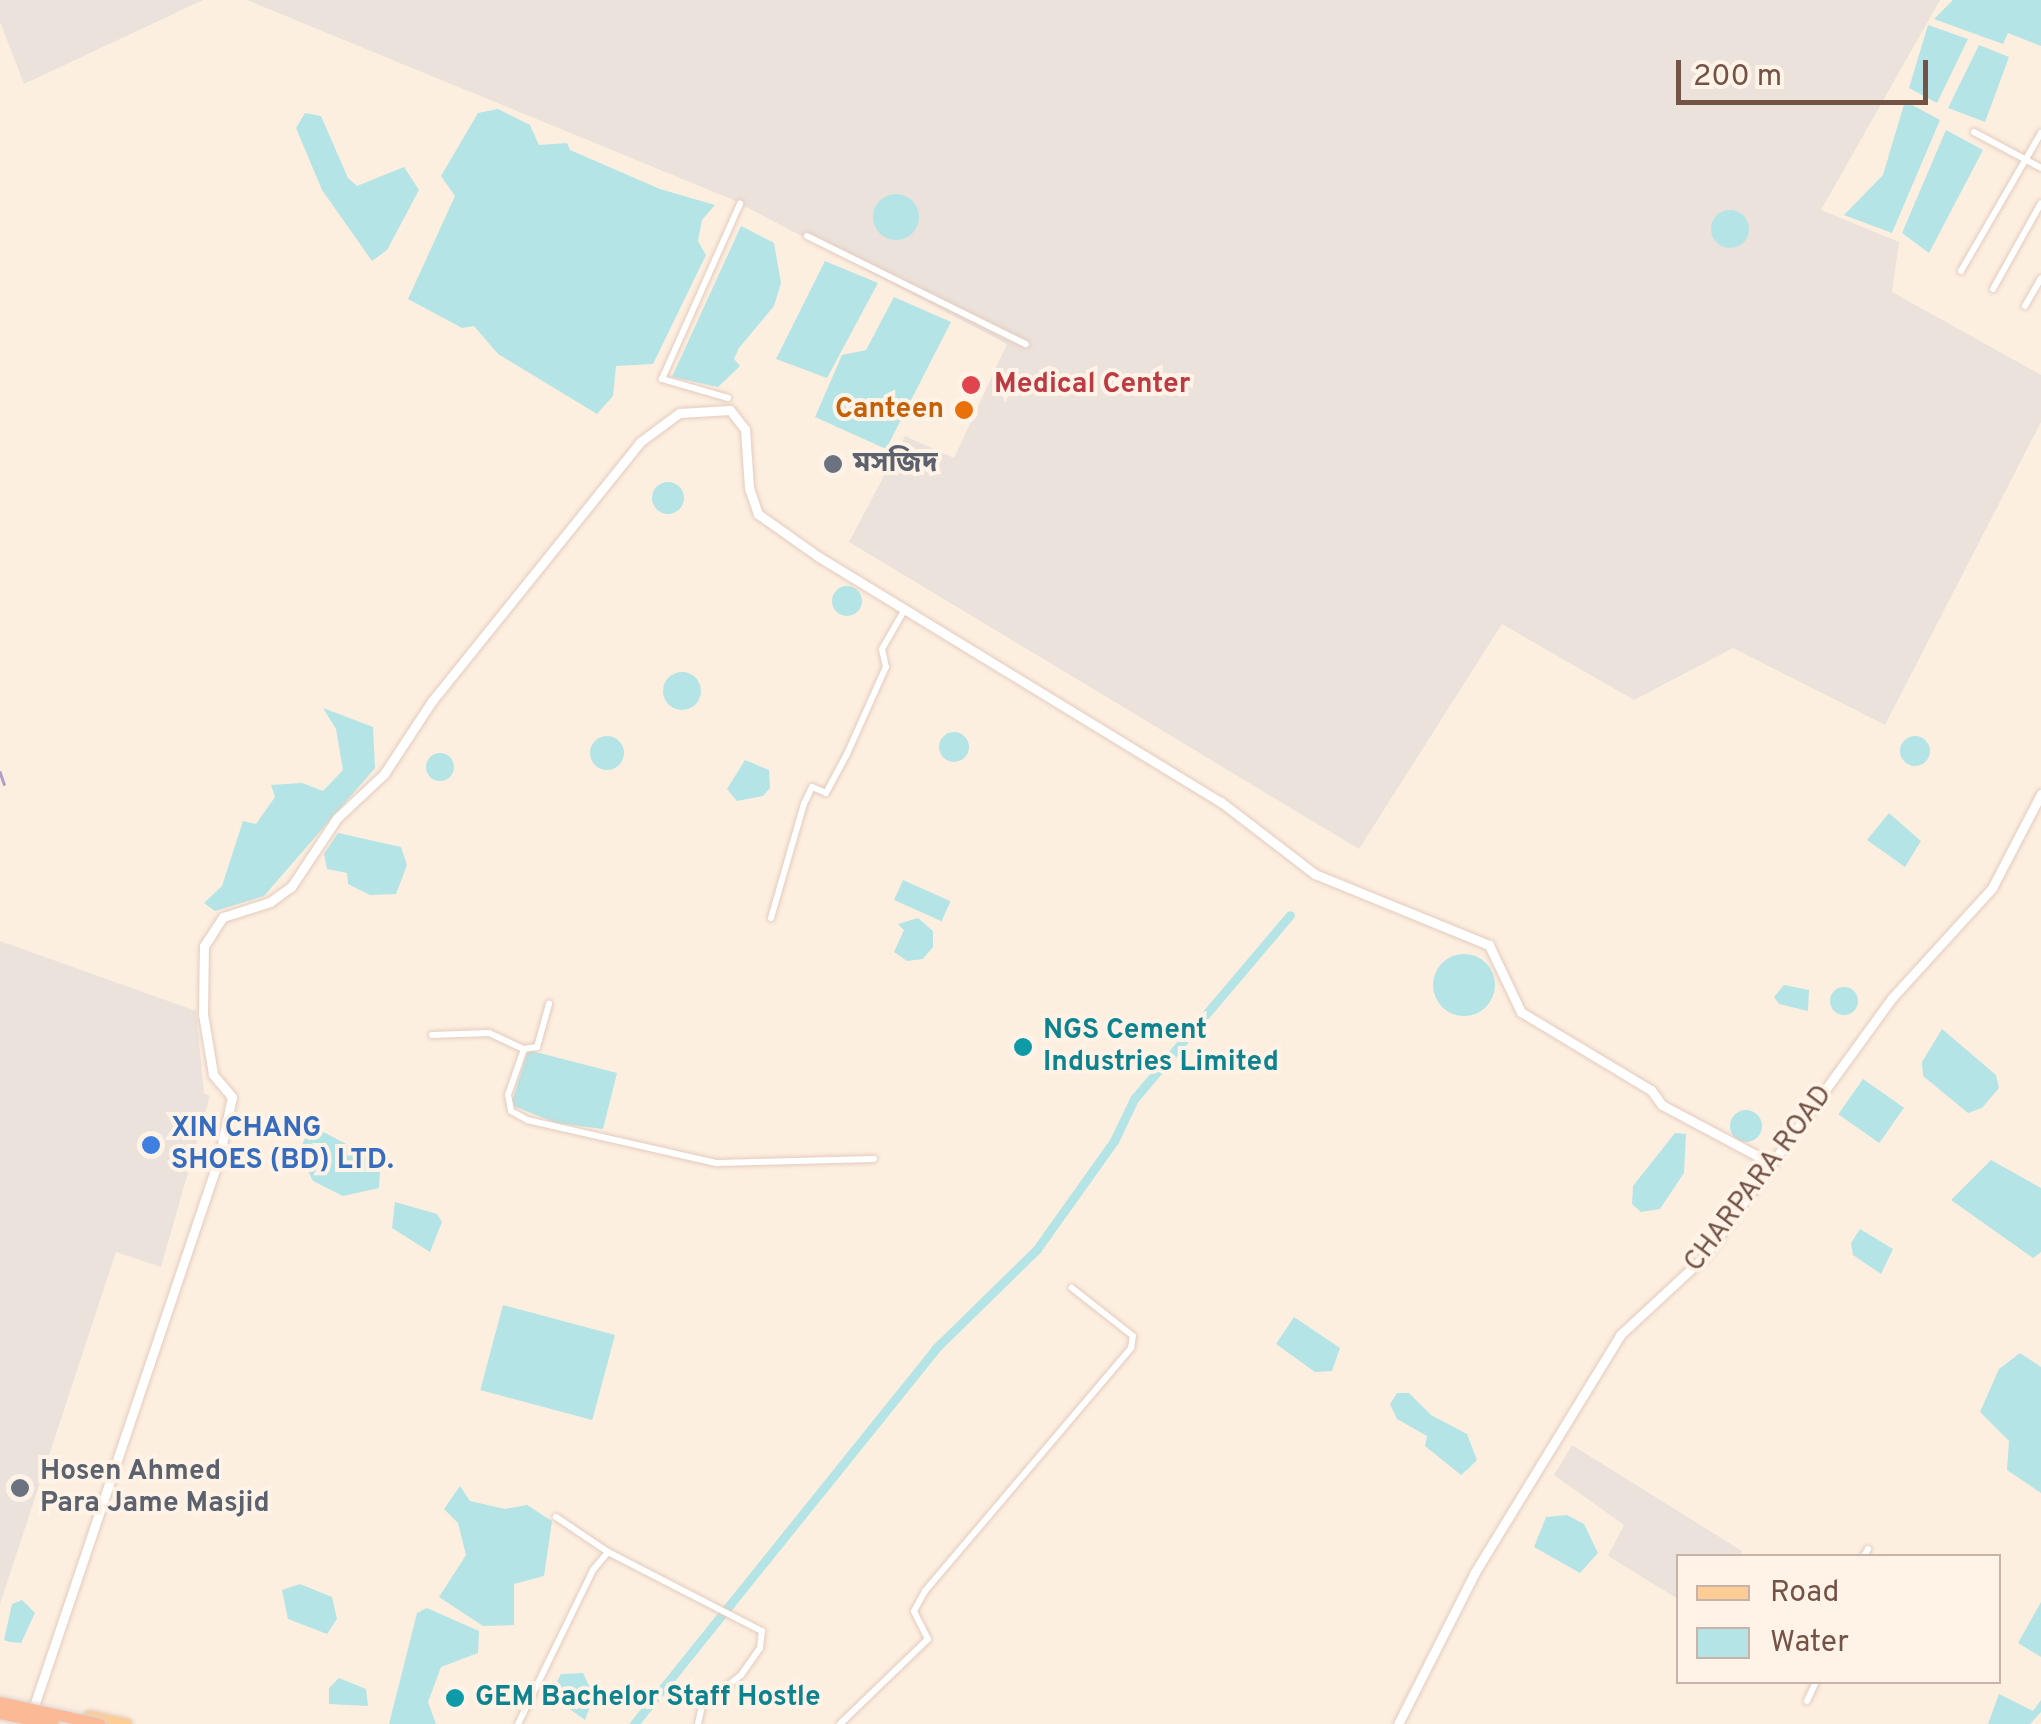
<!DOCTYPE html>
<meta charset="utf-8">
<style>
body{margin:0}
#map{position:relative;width:2041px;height:1724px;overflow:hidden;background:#fdefe0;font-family:Overpass,"Noto Sans Bengali",sans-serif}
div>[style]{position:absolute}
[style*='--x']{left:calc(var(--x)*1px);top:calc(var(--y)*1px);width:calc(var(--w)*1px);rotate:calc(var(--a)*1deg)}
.industrial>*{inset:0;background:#ebe2dc}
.water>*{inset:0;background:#b4e4e6;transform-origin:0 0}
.round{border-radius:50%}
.canal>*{height:9px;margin:-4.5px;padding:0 4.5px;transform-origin:4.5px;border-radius:4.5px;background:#b4e4e6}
.roads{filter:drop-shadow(0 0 2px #e3ccbf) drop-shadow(0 0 2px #e3ccbf)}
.minor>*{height:6px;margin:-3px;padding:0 3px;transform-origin:3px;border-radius:3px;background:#fff}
.tertiary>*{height:9px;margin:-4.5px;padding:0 4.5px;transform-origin:4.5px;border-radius:4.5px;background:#fff}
.primary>*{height:10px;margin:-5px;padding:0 5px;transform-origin:5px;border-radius:5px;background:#fecd96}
.rail>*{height:2.5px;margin-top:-1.25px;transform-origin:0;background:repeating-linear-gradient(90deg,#b09fc6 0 15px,transparent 0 25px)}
.bridges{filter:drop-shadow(0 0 2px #dbd2cf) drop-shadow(0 0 2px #dbd2cf)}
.trunk-bridge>*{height:11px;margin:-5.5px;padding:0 5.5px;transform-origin:5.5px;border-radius:5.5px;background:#fcb995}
.dots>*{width:28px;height:28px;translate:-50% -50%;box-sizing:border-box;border:5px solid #fff3e7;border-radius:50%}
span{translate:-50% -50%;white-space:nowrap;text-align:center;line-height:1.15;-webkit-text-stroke:8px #fff3e7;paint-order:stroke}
.health-label{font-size:28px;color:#be3a42;font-weight:700}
.left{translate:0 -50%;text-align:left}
.food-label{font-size:28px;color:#c56008;font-weight:700}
.right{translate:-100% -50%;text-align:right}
.worship-label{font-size:28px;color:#5b616d;font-weight:700}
.culture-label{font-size:28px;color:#0d838f;font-weight:700}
.shop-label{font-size:28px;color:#366cbe;font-weight:700}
.street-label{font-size:28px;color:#745347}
.legend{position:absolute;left:1676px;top:1554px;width:325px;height:130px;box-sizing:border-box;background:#fff3e7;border:2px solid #c7b3a7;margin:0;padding:12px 18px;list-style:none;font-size:30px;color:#745347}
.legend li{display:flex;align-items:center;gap:20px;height:50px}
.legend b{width:50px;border:2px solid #c7b3a7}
.scale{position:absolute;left:1676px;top:60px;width:252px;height:45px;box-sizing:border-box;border:5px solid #745347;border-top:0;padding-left:12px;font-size:30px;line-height:35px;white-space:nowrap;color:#745347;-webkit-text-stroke:8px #fff3e7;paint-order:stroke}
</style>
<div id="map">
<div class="industrial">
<div style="clip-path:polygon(0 0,203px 0,24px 84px,0 22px)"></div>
<div style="clip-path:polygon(247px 0,1940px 0,1821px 210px,1899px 242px,1892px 292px,2041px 375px,2041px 422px,1885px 725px,1733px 648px,1634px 700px,1502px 624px,1359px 849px,849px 542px,905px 436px,954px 458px,1007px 344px,731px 199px)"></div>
<div style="clip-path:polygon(0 941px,196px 1011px,204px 1093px,210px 1096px,161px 1267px,116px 1252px,0 1604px)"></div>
<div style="clip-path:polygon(1572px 1445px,1742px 1551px,1739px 1556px,1678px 1556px,1678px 1599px,1608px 1556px,1624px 1525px,1554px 1475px)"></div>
</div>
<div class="water">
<div style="clip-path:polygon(1953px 0,2041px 0,2041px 46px,2008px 33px,2003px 44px,1934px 19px)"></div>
<div style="clip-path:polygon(1928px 25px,1968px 39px,1937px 103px,1909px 88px)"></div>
<div style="clip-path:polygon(1979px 45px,2009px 57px,1985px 122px,1948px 108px)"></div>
<div style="clip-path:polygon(1905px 101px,1940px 120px,1892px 233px,1844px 215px,1883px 175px)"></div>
<div style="clip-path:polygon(498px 109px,530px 125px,539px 145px,567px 143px,570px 150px,660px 189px,715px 205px,702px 220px,698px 241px,706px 255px,653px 364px,616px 366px,613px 396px,597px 414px,498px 354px,474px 326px,462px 328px,408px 299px,455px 196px,441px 176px,478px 113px)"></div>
<div style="clip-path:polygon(305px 113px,321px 116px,348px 178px,357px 186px,404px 167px,419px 190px,387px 250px,372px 261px,322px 190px,296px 128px)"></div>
<div style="clip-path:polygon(1946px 130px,1983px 150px,1929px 253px,1902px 233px)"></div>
<div class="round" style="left:873px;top:194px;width:46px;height:46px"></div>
<div class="round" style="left:1711px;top:210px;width:38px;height:38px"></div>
<div style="clip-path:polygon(741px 226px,774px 243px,781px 283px,774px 306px,739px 348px,734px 359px,740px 366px,718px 387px,672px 377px)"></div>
<div style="clip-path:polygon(825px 261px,878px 283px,827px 378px,776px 359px)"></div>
<div style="clip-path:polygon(894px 297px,951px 322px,886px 449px,815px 417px,842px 355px,866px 350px)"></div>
<div class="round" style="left:652px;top:482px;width:32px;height:32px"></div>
<div class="round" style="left:832px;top:586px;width:30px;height:30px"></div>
<div class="round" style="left:663px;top:672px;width:38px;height:38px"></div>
<div style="clip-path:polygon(323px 708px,373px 727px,375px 768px,264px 896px,215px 911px,204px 903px,222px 886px,243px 821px,256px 824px,275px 797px,271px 785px,302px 783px,323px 791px,343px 770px,336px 729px)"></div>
<div class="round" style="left:939px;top:732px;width:30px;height:30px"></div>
<div class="round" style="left:590px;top:736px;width:34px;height:34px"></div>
<div class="round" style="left:1900px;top:736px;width:30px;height:30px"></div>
<div class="round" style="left:426px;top:753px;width:28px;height:28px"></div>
<div style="clip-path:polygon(745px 760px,769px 770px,770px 788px,763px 796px,737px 801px,727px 789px)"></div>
<div style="clip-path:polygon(1889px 813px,1921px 841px,1905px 867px,1867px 840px)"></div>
<div style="clip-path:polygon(338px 833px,401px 847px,407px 865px,396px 894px,370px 895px,348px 884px,347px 873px,327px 869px,324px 854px)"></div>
<div style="left:903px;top:880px;width:52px;height:22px;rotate:24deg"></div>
<div style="clip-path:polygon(918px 918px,933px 931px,933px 947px,923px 959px,907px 961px,894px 952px,904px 930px,898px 924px)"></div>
<div class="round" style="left:1433px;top:954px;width:62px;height:62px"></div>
<div style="clip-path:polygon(1784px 985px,1809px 990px,1808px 1011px,1779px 1004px,1774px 997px)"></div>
<div class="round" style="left:1830px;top:987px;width:28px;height:28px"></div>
<div style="clip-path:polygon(1942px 1029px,1996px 1075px,1999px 1088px,1982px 1108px,1968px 1113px,1923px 1076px,1922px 1062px)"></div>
<div style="clip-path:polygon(528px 1050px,617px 1073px,603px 1129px,556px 1123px,511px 1105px)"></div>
<div style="left:1863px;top:1079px;width:50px;height:43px;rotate:35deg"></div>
<div class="round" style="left:1730px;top:1110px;width:32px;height:32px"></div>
<div style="clip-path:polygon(316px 1128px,371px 1157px,380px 1171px,379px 1188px,343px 1196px,313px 1181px,299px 1153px,307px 1133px)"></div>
<div style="clip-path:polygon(1675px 1133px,1686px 1134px,1684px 1173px,1660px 1209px,1641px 1212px,1632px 1204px,1633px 1186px)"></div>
<div style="clip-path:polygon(1991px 1160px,2041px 1188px,2041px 1252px,2033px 1258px,1951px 1200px)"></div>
<div style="clip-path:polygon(395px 1202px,437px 1214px,442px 1222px,430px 1252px,392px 1228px)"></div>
<div style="clip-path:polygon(1860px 1229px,1893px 1249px,1881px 1274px,1853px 1255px,1851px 1243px)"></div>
<div style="left:503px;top:1305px;width:116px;height:88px;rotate:15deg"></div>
<div style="clip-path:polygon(1294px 1317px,1340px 1348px,1332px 1371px,1315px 1372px,1276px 1344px)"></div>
<div style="clip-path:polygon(2020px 1353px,2041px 1367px,2041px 1493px,2007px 1470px,2009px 1441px,1980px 1412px,1999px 1369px)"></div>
<div style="clip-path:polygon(1397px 1393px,1409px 1393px,1431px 1415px,1467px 1434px,1477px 1460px,1468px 1469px,1461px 1475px,1425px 1446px,1427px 1436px,1397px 1419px,1390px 1404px)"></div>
<div style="clip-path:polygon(460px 1486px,470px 1501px,505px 1509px,527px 1505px,552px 1521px,544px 1576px,514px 1584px,514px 1625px,483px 1626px,439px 1597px,466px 1555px,458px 1523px,444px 1509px)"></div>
<div style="clip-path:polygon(1567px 1515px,1584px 1524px,1598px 1553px,1580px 1573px,1534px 1547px,1546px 1517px)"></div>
<div style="clip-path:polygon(300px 1584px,332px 1597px,337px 1619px,327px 1634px,288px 1619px,282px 1590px)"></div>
<div style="clip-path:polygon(22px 1600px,35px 1613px,21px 1643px,10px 1642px,4px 1640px,12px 1604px)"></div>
<div style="clip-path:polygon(2041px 1602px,2041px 1657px,2018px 1643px)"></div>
<div style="clip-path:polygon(427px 1608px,479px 1631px,478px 1653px,441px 1667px,428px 1702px,436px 1724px,389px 1724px,417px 1613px)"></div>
<div style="clip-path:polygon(583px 1673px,594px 1696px,585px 1720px,550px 1695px,561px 1674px)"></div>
<div style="clip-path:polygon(339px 1678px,366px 1689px,368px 1706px,329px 1704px,329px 1688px)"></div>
<div style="clip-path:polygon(1999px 1694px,2033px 1711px,2041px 1700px,2041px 1712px,2030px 1724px,1988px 1724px)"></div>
</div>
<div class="canal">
<div style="--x:634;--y:1724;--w:481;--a:-51.2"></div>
<div style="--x:935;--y:1349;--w:143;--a:-44.4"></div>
<div style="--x:1037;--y:1249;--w:133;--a:-54.5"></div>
<div style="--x:1114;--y:1141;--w:47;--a:-64.5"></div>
<div style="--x:1134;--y:1099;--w:241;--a:-49.7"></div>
</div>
<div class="roads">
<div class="minor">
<div style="--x:1974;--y:132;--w:76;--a:28.2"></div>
<div style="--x:807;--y:236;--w:244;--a:26.3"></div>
<div style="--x:1961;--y:271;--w:160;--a:-59.9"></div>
<div style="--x:1993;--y:289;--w:98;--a:-60.8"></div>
<div style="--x:2025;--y:306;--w:32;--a:-60"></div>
<div style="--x:728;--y:398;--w:69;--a:-163.9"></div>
<div style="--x:662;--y:379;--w:192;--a:-66"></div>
<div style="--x:771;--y:918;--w:119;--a:-73.9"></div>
<div style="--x:804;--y:804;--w:19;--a:-65"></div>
<div style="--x:812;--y:787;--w:15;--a:23"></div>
<div style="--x:826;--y:793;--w:44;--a:-61.7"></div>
<div style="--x:847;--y:754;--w:95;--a:-65.9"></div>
<div style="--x:886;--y:667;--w:18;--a:-103"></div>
<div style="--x:882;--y:649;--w:46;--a:-60.1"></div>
<div style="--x:432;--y:1035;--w:57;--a:-2"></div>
<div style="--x:489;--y:1033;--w:38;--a:25"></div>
<div style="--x:524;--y:1049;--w:13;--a:-9"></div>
<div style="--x:537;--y:1047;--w:45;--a:-74.4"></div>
<div style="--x:524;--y:1049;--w:49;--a:109.2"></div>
<div style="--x:508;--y:1095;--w:16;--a:79"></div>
<div style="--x:511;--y:1111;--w:18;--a:29"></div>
<div style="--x:527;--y:1120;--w:195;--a:12.8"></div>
<div style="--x:717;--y:1163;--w:157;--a:-1.5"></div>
<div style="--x:608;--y:1552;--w:173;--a:27.2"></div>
<div style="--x:762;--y:1631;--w:17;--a:97"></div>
<div style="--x:760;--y:1648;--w:33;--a:125"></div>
<div style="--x:741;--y:1675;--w:50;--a:141.5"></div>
<div style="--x:702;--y:1706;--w:18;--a:103"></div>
<div style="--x:1864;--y:1556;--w:8;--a:-60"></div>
<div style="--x:1807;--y:1701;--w:21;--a:-65"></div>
<div style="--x:518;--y:1724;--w:171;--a:-64"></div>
<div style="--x:593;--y:1570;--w:23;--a:-50"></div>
<div style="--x:608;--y:1552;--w:63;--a:-146.1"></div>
<div style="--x:840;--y:1724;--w:122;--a:-44"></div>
<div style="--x:928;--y:1639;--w:31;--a:-117"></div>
<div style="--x:914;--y:1611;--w:23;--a:-61"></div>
<div style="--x:925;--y:1591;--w:319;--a:-49.7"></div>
<div style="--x:1131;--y:1348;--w:12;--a:-81"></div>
<div style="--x:1133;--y:1336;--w:78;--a:-141.8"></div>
</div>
<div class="tertiary">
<div style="--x:32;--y:1712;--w:585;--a:-71.35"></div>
<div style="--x:219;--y:1158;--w:62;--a:-78"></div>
<div style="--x:232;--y:1097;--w:30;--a:-130"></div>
<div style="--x:213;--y:1074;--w:61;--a:-99.5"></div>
<div style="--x:203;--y:1014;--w:68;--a:-89.2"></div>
<div style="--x:204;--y:946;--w:35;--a:-57"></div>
<div style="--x:223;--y:917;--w:49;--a:-17.7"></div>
<div style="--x:270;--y:902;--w:26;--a:-36"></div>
<div style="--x:291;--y:887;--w:83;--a:-56.3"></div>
<div style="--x:337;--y:818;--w:64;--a:-43.1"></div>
<div style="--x:384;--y:774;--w:87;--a:-56.7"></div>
<div style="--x:432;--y:701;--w:332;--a:-51.2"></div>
<div style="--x:640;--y:442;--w:49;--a:-36.6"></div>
<div style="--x:679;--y:413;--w:51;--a:-3.4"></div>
<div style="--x:730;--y:410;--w:24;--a:52"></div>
<div style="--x:745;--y:429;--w:59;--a:86.1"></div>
<div style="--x:749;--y:488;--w:28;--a:71"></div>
<div style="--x:758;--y:514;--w:75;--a:35.2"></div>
<div style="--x:819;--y:557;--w:471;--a:31.4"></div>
<div style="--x:1221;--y:802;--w:118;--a:37.5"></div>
<div style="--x:1315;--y:874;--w:188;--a:22.2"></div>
<div style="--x:1489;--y:945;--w:74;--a:64.5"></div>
<div style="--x:1521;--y:1012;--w:152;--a:31"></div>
<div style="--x:1651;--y:1090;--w:19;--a:54"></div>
<div style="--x:1662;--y:1105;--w:121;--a:28"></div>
<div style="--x:1398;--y:1724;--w:170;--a:-63.1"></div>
<div style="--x:1475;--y:1572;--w:278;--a:-58.5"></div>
<div style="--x:1620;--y:1335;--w:113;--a:-42.9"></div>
<div style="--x:1703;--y:1258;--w:321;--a:-54"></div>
<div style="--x:1892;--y:998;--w:149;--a:-47.7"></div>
<div style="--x:1992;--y:888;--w:106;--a:-62.5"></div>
</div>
<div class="primary">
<div style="--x:89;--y:1716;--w:39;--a:12"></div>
</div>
</div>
<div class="rail">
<div style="--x:0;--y:771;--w:21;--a:71"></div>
</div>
<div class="bridges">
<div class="trunk-bridge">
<div style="--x:0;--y:1702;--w:102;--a:12.4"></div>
<div style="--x:0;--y:1713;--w:54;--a:11.7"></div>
</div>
</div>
<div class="dots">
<div style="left:971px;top:385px;background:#e0444e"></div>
<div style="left:964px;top:410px;background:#e8710a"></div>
<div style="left:833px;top:464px;background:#6b7280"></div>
<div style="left:1023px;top:1047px;background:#0f9aa8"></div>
<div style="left:151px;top:1145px;background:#3f7fe0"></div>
<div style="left:20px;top:1488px;background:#6b7280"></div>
<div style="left:455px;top:1698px;background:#0f9aa8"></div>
</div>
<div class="health-label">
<span class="left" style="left:994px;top:385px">Medical Center</span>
</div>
<div class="food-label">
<span class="right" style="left:944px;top:410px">Canteen</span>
</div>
<div class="worship-label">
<span class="left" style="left:853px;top:464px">মসজিদ</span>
<span class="left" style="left:40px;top:1488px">Hosen Ahmed<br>Para Jame Masjid</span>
</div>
<div class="culture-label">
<span class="left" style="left:1043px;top:1047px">NGS Cement<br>Industries Limited</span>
<span class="left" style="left:475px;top:1698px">GEM Bachelor Staff Hostle</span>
</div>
<div class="shop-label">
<span class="left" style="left:171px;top:1145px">XIN CHANG<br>SHOES (BD) LTD.</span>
</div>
<div class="street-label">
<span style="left:1759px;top:1179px;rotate:-53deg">CHARPARA ROAD</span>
</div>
<ul class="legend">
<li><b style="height:12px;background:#fecd96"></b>Road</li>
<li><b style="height:28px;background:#b4e4e6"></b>Water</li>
</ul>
<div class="scale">200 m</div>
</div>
